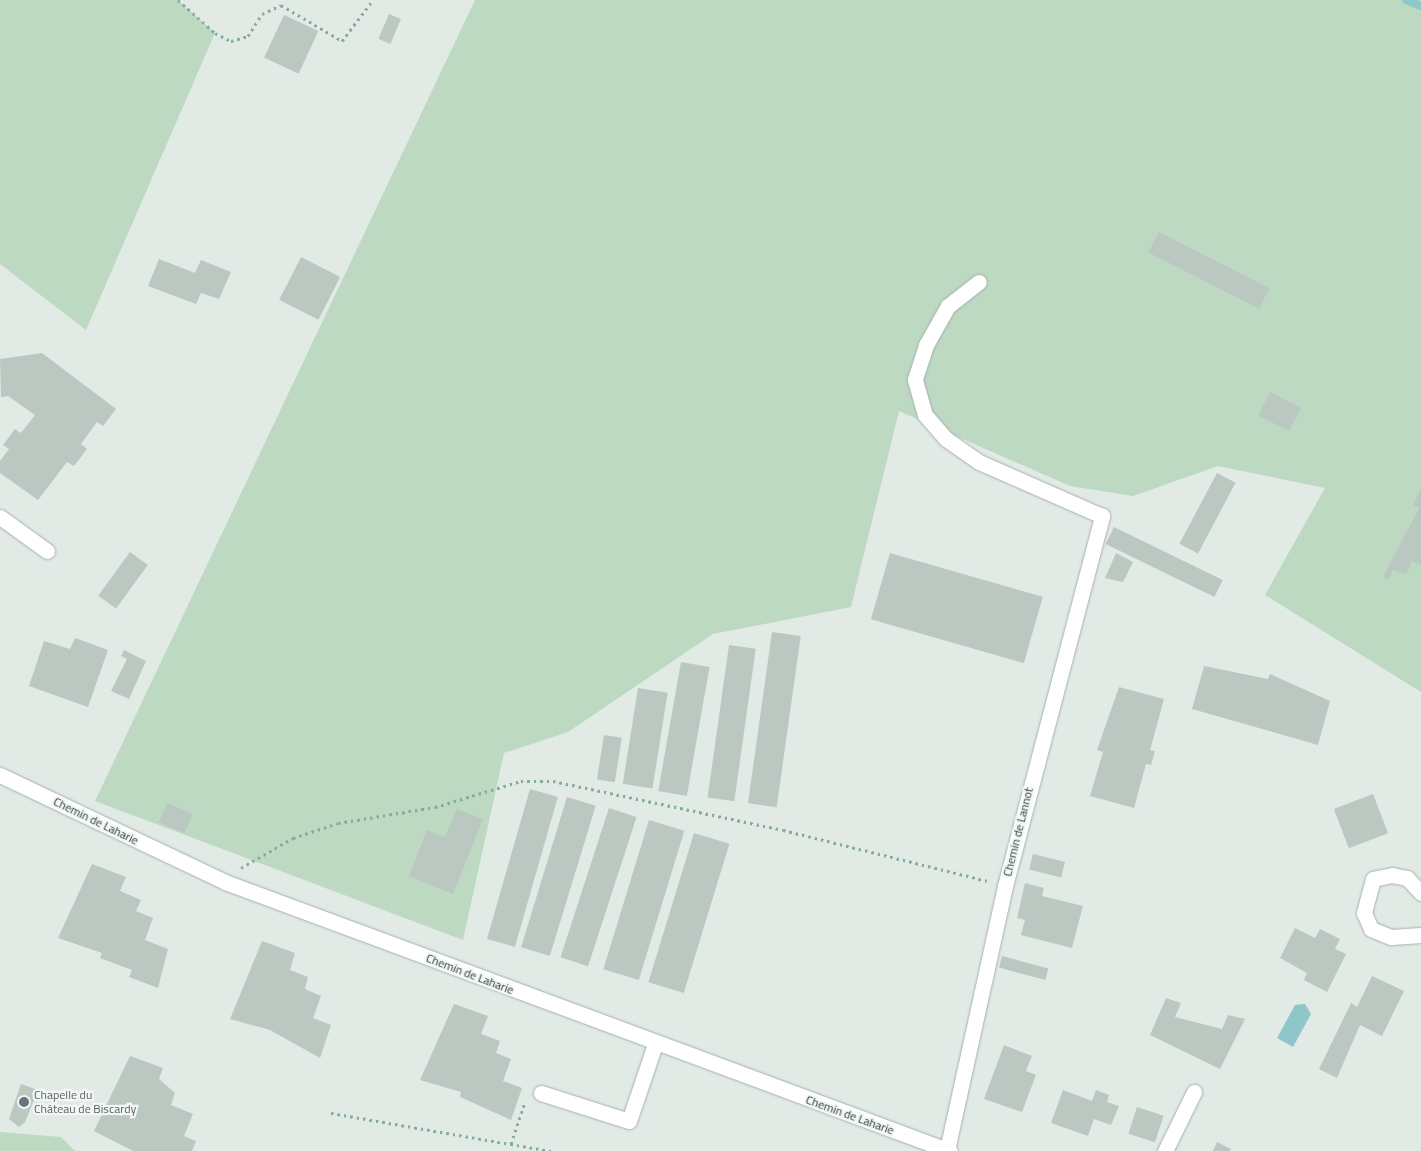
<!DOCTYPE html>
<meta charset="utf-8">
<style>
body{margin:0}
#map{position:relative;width:1421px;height:1151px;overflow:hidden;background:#e2eae6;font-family:"Titillium Web",sans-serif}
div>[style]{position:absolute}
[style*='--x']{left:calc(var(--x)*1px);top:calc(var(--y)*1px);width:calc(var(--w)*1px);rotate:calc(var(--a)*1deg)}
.green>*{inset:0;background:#bdd9c2}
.water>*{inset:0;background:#8fc6ca}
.stream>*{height:8px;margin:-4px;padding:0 4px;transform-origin:4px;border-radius:4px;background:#8fc6ca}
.building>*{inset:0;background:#bac8c1;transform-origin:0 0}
.path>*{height:3px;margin-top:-1.5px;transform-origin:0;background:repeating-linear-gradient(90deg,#85ab9c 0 2.5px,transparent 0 6.5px)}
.roads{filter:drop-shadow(0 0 1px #a5b1ac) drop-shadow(0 0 1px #a5b1ac)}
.minor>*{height:15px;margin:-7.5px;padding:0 7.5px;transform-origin:7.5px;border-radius:7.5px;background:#fff}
.dots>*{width:14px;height:14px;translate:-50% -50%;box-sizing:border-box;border:2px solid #f2f7f4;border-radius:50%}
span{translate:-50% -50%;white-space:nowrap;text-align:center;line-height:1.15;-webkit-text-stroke:4.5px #f2f7f4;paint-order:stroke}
.street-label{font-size:12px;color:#243932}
.worship-label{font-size:12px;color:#5b616d}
.left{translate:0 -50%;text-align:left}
</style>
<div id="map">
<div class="green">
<div style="clip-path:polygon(0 0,178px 0,215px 33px,86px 330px,0 264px)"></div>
<div style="clip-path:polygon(475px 0,1421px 0,1421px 692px,1265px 595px,1325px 488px,1218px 466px,1133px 496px,1070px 486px,899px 411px,851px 607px,713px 634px,568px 732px,504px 753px,463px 940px,95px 801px)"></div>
<div style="clip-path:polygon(0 1132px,61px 1137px,75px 1151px,0 1151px)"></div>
</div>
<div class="water">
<div style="clip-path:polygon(1305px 1004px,1311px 1014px,1293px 1047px,1277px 1038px,1295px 1005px)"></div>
</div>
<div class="stream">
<div style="--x:1406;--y:0;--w:16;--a:22"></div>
</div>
<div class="building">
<div style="left:389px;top:14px;width:13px;height:27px;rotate:23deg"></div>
<div style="left:284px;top:15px;width:38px;height:47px;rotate:25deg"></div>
<div style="left:1159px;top:232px;width:124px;height:23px;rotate:27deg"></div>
<div style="left:301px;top:257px;width:44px;height:48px;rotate:27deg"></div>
<div style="clip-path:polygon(159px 259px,195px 273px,201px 260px,231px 272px,219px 299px,201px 293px,196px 304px,148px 286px)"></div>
<div style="clip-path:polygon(42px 353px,116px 409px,103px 426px,97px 422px,81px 444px,87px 449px,74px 466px,67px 462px,38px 500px,0 473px,0 461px,9px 449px,3px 445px,15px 429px,21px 433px,35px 415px,8px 396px,1px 397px,0 359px)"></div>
<div style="left:1270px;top:392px;width:35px;height:26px;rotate:27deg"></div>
<div style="left:1217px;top:473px;width:21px;height:80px;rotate:28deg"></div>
<div style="clip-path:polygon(1421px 488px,1421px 565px,1412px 561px,1406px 575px,1393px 570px,1389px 580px,1383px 577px,1419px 508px,1413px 505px)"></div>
<div style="left:1114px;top:527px;width:121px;height:19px;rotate:26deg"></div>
<div style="left:130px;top:552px;width:22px;height:54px;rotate:36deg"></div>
<div style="left:890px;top:553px;width:159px;height:69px;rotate:16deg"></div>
<div style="clip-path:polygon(1116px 553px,1133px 562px,1123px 582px,1105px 578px)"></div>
<div style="left:772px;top:632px;width:29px;height:173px;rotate:8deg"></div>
<div style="clip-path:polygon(75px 638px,108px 650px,88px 707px,29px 686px,44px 641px,70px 649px)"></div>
<div style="left:729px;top:645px;width:27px;height:154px;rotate:8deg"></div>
<div style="clip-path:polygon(124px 650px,146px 661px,129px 699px,111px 691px,127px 659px,121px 656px)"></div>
<div style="left:681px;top:662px;width:29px;height:131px;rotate:10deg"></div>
<div style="clip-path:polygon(1204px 666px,1268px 679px,1270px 674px,1330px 701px,1318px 745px,1192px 709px)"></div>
<div style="clip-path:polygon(1119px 687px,1164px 699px,1150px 750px,1155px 751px,1151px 765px,1146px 764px,1134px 808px,1090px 796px,1103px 752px,1097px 750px)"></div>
<div style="left:638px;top:688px;width:30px;height:97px;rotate:9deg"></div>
<div style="left:604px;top:735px;width:18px;height:45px;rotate:9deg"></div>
<div style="left:530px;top:789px;width:29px;height:156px;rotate:16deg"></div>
<div style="left:1373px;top:794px;width:42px;height:42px;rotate:69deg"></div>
<div style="left:567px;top:797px;width:30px;height:157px;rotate:17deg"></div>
<div style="left:167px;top:803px;width:28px;height:21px;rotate:23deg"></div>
<div style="left:609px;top:808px;width:29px;height:157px;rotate:18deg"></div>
<div style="clip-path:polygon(457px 809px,483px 819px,453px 894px,409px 876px,427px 830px,445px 837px)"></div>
<div style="left:649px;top:820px;width:37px;height:156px;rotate:17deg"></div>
<div style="left:694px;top:833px;width:37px;height:156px;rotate:17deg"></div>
<div style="left:1033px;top:854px;width:33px;height:16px;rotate:14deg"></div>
<div style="clip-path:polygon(92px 864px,126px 877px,120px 891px,141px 900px,136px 911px,153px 918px,145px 940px,168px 949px,158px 988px,129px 977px,132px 970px,100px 958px,102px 953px,58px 938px)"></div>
<div style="clip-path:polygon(1025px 883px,1044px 888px,1042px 896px,1083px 906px,1072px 948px,1021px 935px,1025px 920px,1017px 918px)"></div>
<div style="clip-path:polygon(1295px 928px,1315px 938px,1320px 929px,1340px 939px,1335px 949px,1346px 954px,1327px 992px,1304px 980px,1307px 973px,1280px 958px)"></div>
<div style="clip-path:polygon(262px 941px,295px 953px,290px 970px,308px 977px,305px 989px,321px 996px,313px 1018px,331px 1025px,320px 1058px,270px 1030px,230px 1019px)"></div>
<div style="left:1002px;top:956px;width:48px;height:12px;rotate:15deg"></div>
<div style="clip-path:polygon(1372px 976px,1404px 991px,1382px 1036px,1360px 1025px,1337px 1078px,1319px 1069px,1351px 1003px,1357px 1007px)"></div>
<div style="clip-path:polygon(1166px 998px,1181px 1003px,1175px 1017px,1222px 1029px,1228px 1015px,1245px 1019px,1220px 1069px,1150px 1035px)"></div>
<div style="clip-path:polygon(454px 1004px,488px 1016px,481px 1034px,500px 1041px,496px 1053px,511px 1059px,503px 1081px,522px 1088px,511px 1120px,460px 1097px,461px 1092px,420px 1080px)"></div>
<div style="clip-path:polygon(1004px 1045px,1032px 1056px,1026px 1071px,1036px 1075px,1022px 1112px,984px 1099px)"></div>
<div style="clip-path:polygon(130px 1056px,163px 1068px,159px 1079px,175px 1093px,171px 1105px,193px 1114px,184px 1136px,196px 1141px,192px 1151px,133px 1151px,94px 1131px)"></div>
<div style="clip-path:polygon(21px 1084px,38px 1090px,25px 1122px,19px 1127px,9px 1119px)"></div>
<div style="clip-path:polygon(1063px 1090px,1092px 1101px,1096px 1090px,1109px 1095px,1107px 1102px,1119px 1106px,1111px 1125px,1094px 1119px,1088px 1136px,1051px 1123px)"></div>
<div style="left:1137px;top:1107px;width:28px;height:28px;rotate:18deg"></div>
<div style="clip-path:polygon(1217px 1142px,1231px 1149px,1230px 1151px,1213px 1151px)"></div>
</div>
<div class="path">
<div style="--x:178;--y:0;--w:50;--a:41.7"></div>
<div style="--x:215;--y:33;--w:18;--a:27"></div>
<div style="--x:231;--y:41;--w:18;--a:-16"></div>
<div style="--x:248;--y:36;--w:26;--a:-58"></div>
<div style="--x:262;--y:14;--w:21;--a:-25"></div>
<div style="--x:281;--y:5;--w:71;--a:30.5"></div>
<div style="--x:342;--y:41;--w:51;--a:-52.9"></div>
<div style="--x:241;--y:868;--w:60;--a:-30"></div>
<div style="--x:293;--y:838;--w:47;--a:-18.4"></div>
<div style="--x:338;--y:823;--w:98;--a:-9.4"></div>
<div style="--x:435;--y:807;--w:90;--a:-16.8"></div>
<div style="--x:521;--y:781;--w:32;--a:0"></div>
<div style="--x:553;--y:781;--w:235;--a:12"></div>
<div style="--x:783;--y:830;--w:210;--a:14"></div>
<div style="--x:331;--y:1113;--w:224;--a:9.8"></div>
<div style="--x:511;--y:1144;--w:44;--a:-71.6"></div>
</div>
<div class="roads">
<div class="minor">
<div style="--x:0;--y:517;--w:58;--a:35.9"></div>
<div style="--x:0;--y:775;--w:249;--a:25.4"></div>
<div style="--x:225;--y:882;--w:773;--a:20.36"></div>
<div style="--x:1421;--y:893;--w:21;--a:-133"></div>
<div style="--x:1407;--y:878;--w:15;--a:-169"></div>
<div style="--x:1392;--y:875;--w:19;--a:168"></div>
<div style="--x:1373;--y:879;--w:35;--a:105"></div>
<div style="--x:1364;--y:913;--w:17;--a:66"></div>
<div style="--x:1371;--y:929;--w:22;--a:22"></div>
<div style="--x:1391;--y:937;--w:30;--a:-4"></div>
<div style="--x:541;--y:1093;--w:92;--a:17.7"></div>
<div style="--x:629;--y:1121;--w:81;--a:-71.3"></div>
<div style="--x:947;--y:1150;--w:270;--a:-77.6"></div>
<div style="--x:1005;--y:886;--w:383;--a:-75.3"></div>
<div style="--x:1102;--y:516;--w:134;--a:-156.3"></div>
<div style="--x:979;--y:462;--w:40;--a:-145.1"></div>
<div style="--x:946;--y:439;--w:32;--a:-131"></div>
<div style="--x:925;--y:415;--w:37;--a:-106"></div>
<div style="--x:915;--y:379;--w:36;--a:-72"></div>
<div style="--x:926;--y:345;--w:45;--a:-60.6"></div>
<div style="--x:948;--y:306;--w:39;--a:-38"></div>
<div style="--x:1165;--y:1151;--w:66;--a:-63.8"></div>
</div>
</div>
<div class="dots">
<div style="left:24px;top:1102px;background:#6b7280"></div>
</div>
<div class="street-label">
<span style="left:96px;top:821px;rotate:26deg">Chemin de Laharie</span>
<span style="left:1018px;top:832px;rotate:-76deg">Chemin de Lannot</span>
<span style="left:470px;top:974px;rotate:21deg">Chemin de Laharie</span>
<span style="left:850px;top:1115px;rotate:20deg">Chemin de Laharie</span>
</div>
<div class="worship-label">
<span class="left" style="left:34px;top:1102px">Chapelle du<br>Château de Biscardy</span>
</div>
</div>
